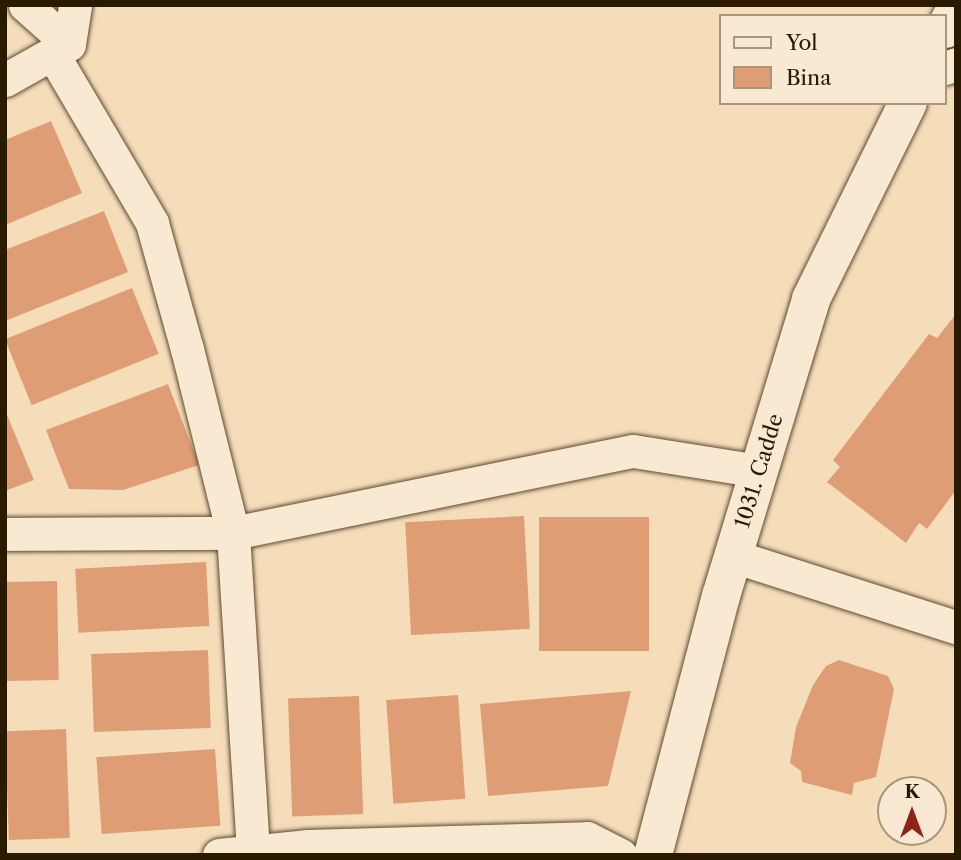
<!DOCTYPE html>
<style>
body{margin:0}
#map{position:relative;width:961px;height:860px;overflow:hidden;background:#f6ddba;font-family:"Libre Caslon Text",serif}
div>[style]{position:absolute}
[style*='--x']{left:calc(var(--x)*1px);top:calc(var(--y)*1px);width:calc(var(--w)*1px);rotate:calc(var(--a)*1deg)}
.building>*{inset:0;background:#df9d76;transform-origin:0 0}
.roads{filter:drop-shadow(0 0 2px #5d4b30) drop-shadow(0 0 2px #5d4b30)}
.street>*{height:33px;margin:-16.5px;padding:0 16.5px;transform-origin:16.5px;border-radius:16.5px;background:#f9e9d2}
.secondary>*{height:38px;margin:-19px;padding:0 19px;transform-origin:19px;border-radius:19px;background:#f9e9d2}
span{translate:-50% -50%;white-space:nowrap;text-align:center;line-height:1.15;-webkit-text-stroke:5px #f9e9d2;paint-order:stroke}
.street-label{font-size:21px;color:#2a1a02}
.frame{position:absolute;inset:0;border:7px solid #2a1a02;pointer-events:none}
.legend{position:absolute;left:719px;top:14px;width:228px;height:91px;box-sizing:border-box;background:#f9e9d2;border:2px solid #a6967f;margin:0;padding:9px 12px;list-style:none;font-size:21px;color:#2a1a02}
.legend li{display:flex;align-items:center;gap:14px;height:35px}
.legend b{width:35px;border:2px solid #a6967f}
.north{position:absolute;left:877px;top:776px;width:70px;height:70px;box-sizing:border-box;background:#f9e9d2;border:2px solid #a6967f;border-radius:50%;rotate:0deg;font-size:19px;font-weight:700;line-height:28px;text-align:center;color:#2a1a02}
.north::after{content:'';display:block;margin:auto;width:24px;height:32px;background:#8f2418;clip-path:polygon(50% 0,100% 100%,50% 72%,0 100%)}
</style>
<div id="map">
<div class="building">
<div style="clip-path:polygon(51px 121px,82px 193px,5px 225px,5px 140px)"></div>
<div style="clip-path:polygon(104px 211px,128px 272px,5px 321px,5px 250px)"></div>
<div style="left:132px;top:288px;width:71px;height:137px;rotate:68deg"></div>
<div style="clip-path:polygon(956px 314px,956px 490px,927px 529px,919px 523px,906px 543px,827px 482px,840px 467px,833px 460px,929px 334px,937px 338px)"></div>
<div style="clip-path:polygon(168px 384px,199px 465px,123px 490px,69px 489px,46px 430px)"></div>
<div style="clip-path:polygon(5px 410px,34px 480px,5px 491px)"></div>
<div style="left:524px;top:516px;width:113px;height:119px;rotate:87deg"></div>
<div style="left:539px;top:517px;width:110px;height:134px"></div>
<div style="left:206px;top:562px;width:64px;height:131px;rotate:87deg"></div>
<div style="left:57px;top:581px;width:99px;height:52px;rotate:89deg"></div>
<div style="left:208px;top:650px;width:78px;height:117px;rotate:88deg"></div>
<div style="clip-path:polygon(839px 660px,888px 676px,894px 689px,876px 777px,854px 783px,852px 795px,802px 782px,801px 771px,790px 763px,796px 727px,813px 685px,826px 666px)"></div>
<div style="clip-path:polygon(631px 691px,608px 786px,488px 796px,480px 704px)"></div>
<div style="left:458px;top:695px;width:104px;height:72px;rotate:86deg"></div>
<div style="left:359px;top:696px;width:118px;height:71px;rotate:88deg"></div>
<div style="left:66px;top:729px;width:109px;height:61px;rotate:88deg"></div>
<div style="left:215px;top:749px;width:77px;height:119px;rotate:86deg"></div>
</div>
<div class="roads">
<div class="street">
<div style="--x:25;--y:5;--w:59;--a:41.6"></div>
<div style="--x:52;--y:53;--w:197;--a:59.5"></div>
<div style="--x:152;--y:223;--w:131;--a:74.5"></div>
<div style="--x:187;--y:349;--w:190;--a:76"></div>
<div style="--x:233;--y:533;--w:323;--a:86.4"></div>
<div style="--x:945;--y:68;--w:12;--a:-20"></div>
<div style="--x:5;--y:80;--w:73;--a:-29.4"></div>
<div style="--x:69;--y:44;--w:39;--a:-81"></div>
<div style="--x:5;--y:534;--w:228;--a:-0.3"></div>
<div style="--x:233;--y:533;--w:408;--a:-11.6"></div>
<div style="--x:633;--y:451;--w:128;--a:9"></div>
<div style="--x:733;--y:556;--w:234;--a:17.7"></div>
<div style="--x:219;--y:855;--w:88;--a:-5.8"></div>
<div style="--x:307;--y:846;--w:280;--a:-1.6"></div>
<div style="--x:587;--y:838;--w:38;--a:27"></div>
</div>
<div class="secondary">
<div style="--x:945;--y:29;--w:24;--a:-62"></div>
<div style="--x:653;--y:855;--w:268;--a:-75.3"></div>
<div style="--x:721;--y:596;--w:310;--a:-73.1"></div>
<div style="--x:811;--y:299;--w:219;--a:-63.7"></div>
</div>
</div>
<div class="street-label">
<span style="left:759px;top:471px;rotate:-73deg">1031. Cadde</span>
</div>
<div class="frame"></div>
<ul class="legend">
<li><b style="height:9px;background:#f9e9d2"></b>Yol</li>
<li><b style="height:19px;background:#df9d76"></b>Bina</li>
</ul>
<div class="north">K</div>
</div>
